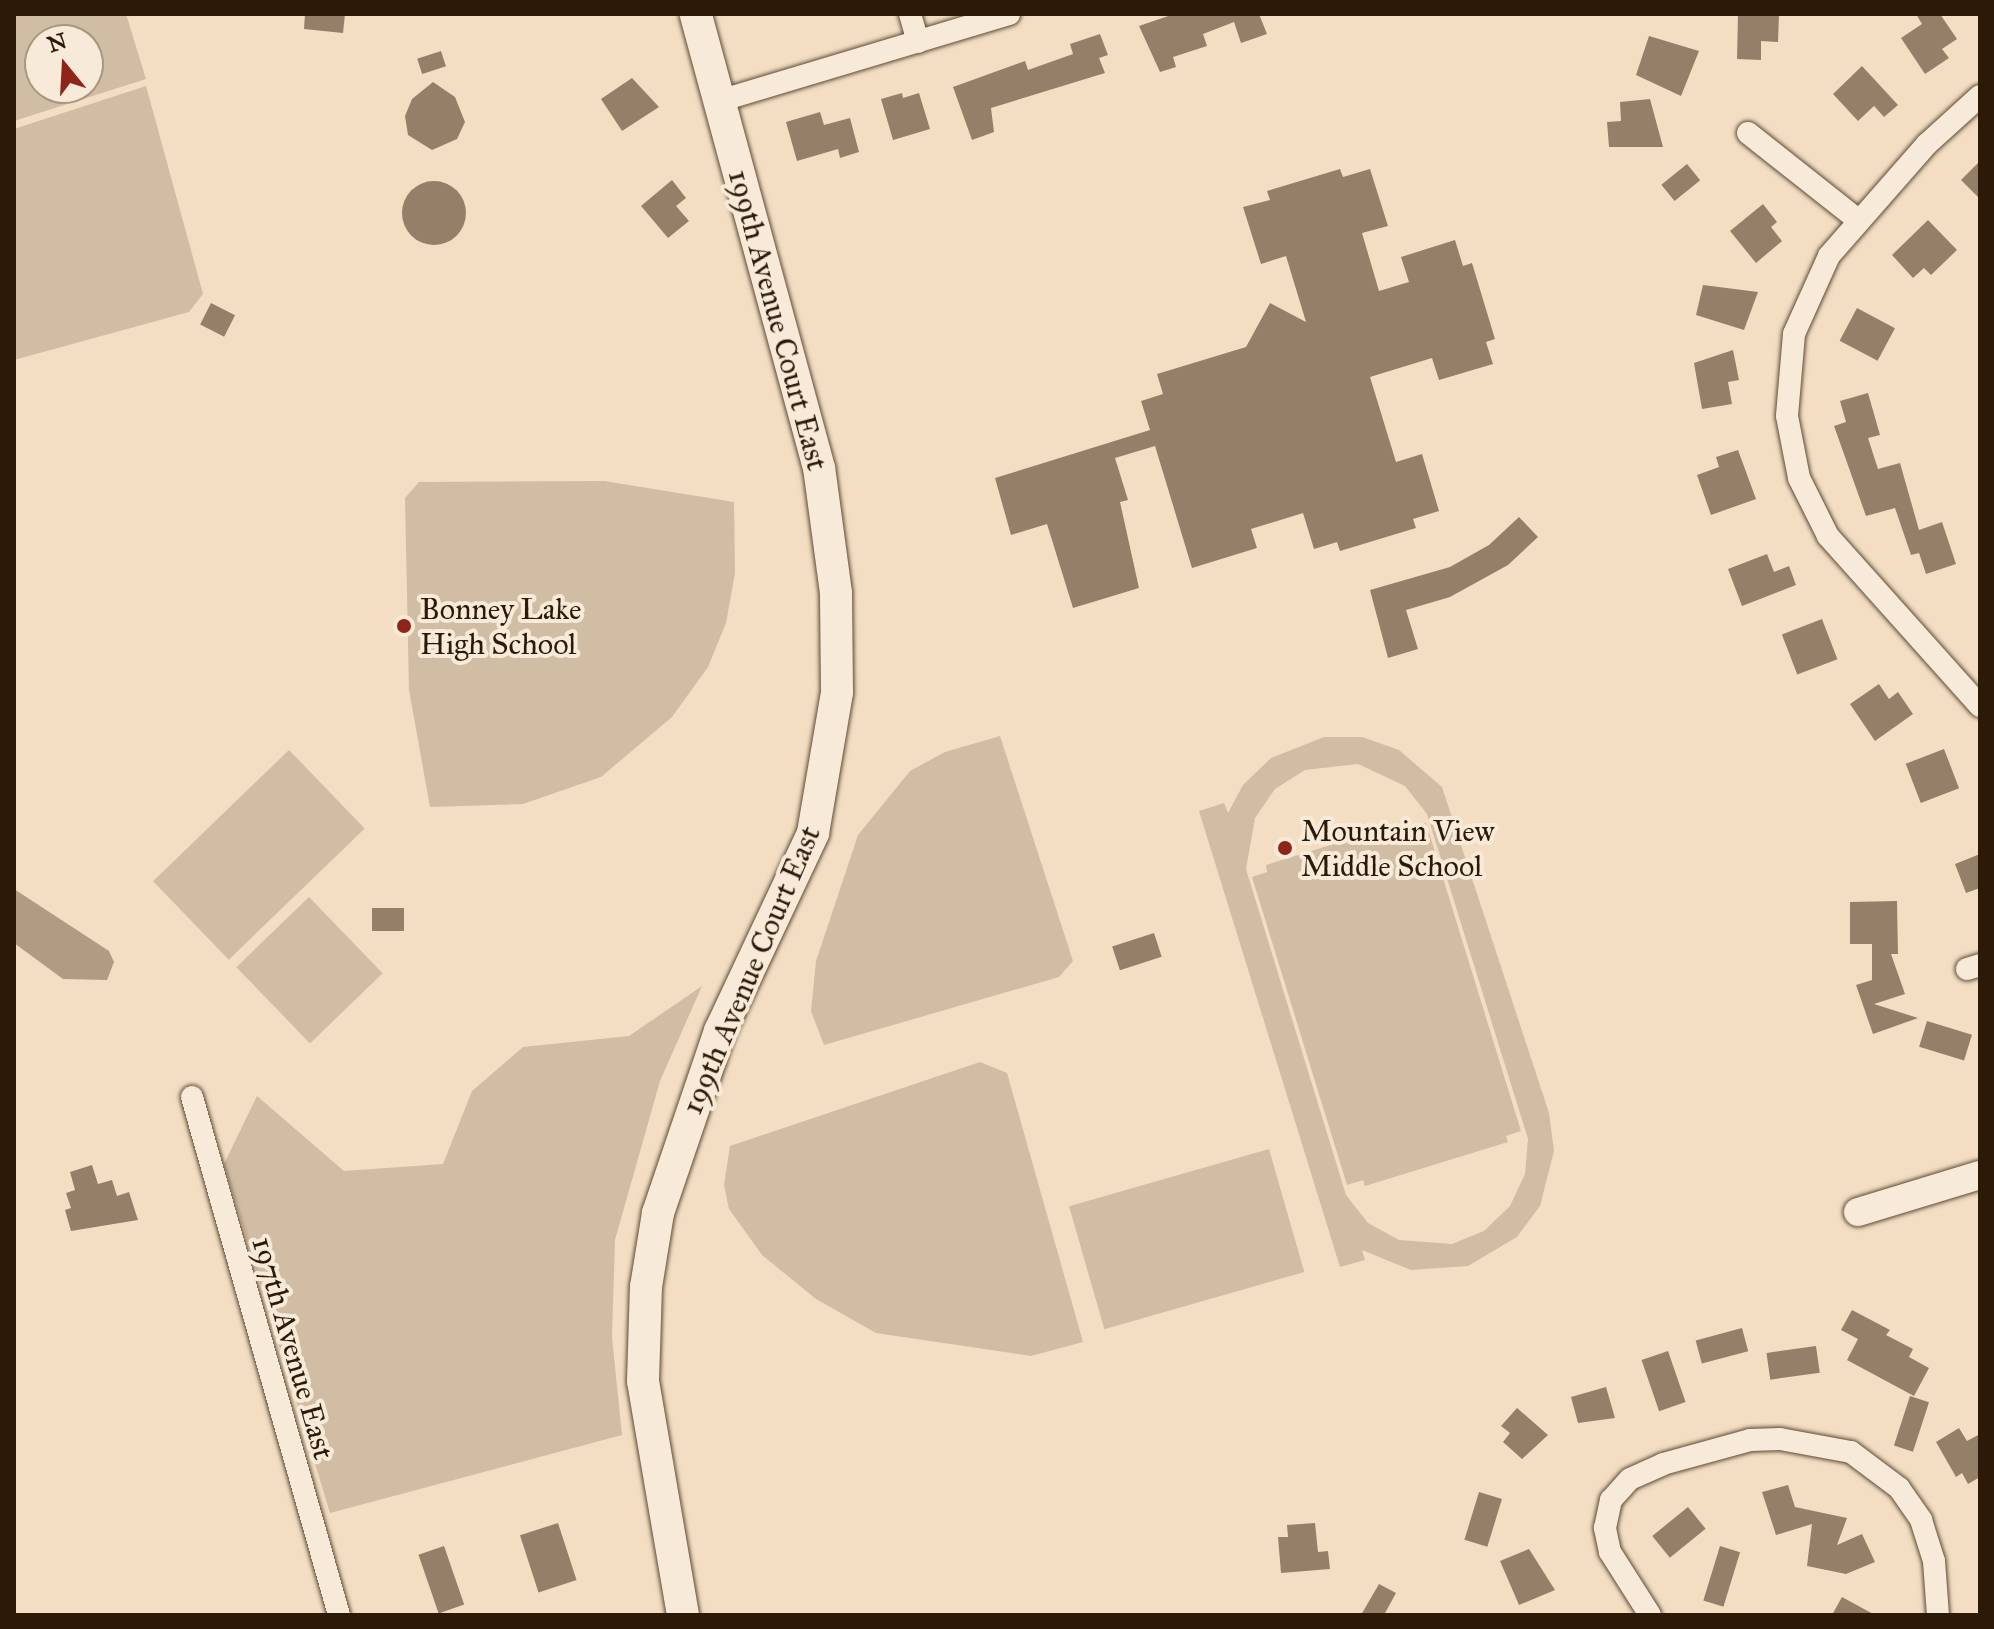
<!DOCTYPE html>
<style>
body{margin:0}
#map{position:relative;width:1994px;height:1629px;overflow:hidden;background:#f3dec3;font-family:"IM FELL Great Primer",serif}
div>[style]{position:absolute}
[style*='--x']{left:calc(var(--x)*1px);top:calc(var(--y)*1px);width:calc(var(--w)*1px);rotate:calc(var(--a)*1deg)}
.green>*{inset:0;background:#d1bda3;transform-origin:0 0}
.water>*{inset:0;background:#b09b83}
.building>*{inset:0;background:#948068;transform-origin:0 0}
.round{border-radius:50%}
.roads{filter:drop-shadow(0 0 2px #5e4b35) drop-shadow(0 0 2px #5e4b35)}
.minor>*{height:22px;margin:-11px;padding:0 11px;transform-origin:11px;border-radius:11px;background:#f7ead8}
.tertiary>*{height:28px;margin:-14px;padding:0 14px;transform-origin:14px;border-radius:14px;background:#f7ead8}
.secondary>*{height:32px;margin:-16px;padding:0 16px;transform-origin:16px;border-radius:16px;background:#f7ead8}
.dots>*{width:22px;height:22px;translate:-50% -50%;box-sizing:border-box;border:4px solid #f7ead8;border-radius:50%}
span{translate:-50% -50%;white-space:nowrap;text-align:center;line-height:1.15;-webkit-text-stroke:8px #f7ead8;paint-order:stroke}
.street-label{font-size:30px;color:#2d1a06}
.poi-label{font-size:30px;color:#2d1a06}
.left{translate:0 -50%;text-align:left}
.frame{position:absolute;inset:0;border:16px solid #2d1a06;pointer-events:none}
.north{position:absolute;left:24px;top:24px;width:80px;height:80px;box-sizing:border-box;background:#f7ead8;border:2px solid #a69784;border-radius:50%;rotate:342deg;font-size:22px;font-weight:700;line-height:32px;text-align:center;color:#2d1a06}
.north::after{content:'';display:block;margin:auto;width:28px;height:36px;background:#8f2418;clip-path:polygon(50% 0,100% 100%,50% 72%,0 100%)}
</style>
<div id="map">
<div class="green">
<div style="clip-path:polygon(evenodd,14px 14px,126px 14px,146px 79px,14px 121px,14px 14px,40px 40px,88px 40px,88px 88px,40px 88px,40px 40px)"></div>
<div style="clip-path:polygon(146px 86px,203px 294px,189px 312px,14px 360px,14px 129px)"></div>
<div style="clip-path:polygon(604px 481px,734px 502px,735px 573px,726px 623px,708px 667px,672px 717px,601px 777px,523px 804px,430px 807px,409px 690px,405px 498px,419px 482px)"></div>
<div style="clip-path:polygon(1000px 736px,1073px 961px,1059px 977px,824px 1045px,811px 1011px,816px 961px,858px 835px,910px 771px,945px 752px)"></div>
<div style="clip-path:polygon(evenodd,1324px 737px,1362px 737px,1399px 750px,1442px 787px,1549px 1113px,1554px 1151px,1540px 1206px,1517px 1237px,1468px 1266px,1411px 1270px,1362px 1250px,1365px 1260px,1340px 1267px,1199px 811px,1224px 803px,1228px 813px,1243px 785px,1271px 758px,1324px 737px,1358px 764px,1405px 786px,1427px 814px,1528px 1139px,1525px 1174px,1510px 1206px,1484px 1231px,1452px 1244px,1399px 1240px,1368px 1223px,1346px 1195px,1246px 869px,1255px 818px,1275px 789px,1305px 770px,1358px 764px)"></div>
<div style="left:289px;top:750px;width:109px;height:189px;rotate:46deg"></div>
<div style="clip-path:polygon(1408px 821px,1411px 827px,1426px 823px,1521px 1131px,1506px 1136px,1508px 1142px,1365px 1186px,1363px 1180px,1347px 1185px,1252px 877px,1267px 872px,1266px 865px)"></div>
<div style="left:309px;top:897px;width:106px;height:101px;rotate:46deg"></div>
<div style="clip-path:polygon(702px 986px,660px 1081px,615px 1240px,612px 1337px,622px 1435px,330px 1513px,224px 1164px,257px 1096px,344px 1171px,443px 1164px,472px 1091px,523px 1047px,629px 1036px)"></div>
<div style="clip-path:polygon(980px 1062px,1007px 1073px,1083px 1342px,1031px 1356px,876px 1333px,816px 1299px,762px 1255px,729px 1209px,724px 1185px,730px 1146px)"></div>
<div style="left:1269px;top:1149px;width:128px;height:208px;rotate:74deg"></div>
</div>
<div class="water">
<div style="clip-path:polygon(14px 889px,109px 951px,114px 962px,107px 980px,63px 979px,14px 943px)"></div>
</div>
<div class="building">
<div style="clip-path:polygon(305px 14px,345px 14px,343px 33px,304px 29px)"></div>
<div style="clip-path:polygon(1174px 14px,1259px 14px,1267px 34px,1241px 43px,1234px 22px,1203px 34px,1207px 46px,1173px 57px,1176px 67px,1160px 72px,1139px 26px)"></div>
<div style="clip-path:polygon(1738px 14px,1779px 14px,1778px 42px,1761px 41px,1761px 60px,1737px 59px)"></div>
<div style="clip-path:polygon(1916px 14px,1940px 14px,1957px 39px,1942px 49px,1949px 58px,1925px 74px,1901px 38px,1922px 24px)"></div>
<div style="clip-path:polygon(1100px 34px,1108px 55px,1099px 58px,1105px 73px,991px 108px,994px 132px,972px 140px,953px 87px,1025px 61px,1028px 70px,1073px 54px,1070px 44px)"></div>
<div style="clip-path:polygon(1649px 36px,1699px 51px,1681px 96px,1636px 75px)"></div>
<div style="left:441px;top:51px;width:16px;height:25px;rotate:72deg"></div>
<div style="clip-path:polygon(1862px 66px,1898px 105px,1884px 117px,1874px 106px,1858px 121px,1833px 94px)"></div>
<div style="clip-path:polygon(632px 78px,659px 107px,622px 131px,601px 99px)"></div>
<div style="clip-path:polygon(433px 82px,455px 97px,465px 122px,457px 139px,432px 150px,408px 135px,405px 116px,412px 99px)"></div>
<div style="clip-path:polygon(902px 93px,903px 98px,919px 93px,930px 129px,893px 140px,881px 99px)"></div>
<div style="clip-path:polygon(1650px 99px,1663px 147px,1609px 147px,1607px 122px,1621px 121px,1620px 102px)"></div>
<div style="clip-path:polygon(820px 112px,824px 125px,850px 118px,859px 152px,840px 158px,838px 149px,797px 161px,786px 122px)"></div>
<div style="clip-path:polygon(1980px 161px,1980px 199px,1961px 180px)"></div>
<div style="left:1687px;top:164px;width:21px;height:33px;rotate:51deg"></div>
<div style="clip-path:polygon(1340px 169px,1343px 177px,1370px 169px,1388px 226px,1362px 233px,1379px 291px,1409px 282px,1401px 257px,1455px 240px,1463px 266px,1472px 263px,1495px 339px,1486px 342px,1493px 364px,1439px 380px,1432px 358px,1370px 377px,1396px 462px,1422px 454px,1439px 511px,1413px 519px,1416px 528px,1340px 551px,1337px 542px,1314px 549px,1303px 513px,1251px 529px,1257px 548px,1192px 568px,1155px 446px,1115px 458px,1128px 500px,1120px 502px,1139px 588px,1073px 608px,1047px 524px,1011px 535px,995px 478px,1150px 430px,1141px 401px,1163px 394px,1157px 374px,1246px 347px,1270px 303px,1306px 322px,1286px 256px,1261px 264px,1243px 207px,1270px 200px,1267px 191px)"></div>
<div style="clip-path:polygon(672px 180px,686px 198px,676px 206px,689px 221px,668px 238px,641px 206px)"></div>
<div class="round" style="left:402px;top:181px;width:64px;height:64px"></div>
<div style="clip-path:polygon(1763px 204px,1777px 222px,1771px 227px,1782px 241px,1756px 263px,1730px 231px)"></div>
<div style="clip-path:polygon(1928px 220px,1957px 250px,1931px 275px,1924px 268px,1913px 278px,1892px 255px)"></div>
<div style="clip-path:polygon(1703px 285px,1758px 292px,1744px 330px,1696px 315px)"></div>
<div style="left:211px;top:303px;width:27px;height:24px;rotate:27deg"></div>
<div style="left:1857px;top:308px;width:43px;height:37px;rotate:28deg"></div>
<div style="clip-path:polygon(1733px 350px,1739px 380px,1728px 382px,1732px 404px,1702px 409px,1694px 363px)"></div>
<div style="clip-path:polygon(1868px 393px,1880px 435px,1868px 438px,1878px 469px,1900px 463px,1919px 530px,1942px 522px,1956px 564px,1926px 574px,1919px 553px,1911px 555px,1895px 508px,1866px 516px,1834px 426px,1846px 422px,1840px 401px)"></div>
<div style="clip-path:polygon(1738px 450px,1756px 499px,1711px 515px,1697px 475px,1719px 467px,1716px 457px)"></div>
<div style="clip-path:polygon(1519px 517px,1538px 537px,1508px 565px,1450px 597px,1406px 610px,1418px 649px,1388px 658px,1370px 590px,1450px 567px,1489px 545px)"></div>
<div style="clip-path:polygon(1767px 554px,1774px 572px,1789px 566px,1796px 585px,1742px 606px,1728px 569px)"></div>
<div style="left:1822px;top:619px;width:43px;height:43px;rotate:69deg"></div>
<div style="clip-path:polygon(1879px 684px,1889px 699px,1898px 692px,1913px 714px,1875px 741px,1850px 704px)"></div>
<div style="left:1944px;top:749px;width:42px;height:41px;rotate:69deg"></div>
<div style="clip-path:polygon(1980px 854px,1980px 888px,1966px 893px,1955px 864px)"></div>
<div style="clip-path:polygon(1897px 901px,1898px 954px,1891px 954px,1905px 994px,1874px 1004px,1918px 1018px,1873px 1034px,1856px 985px,1872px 980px,1872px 944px,1850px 944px,1850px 902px)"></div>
<div style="left:372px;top:908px;width:32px;height:23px"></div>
<div style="left:1154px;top:933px;width:25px;height:44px;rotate:72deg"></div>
<div style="left:1927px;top:1021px;width:47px;height:27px;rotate:17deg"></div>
<div style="clip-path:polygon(92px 1165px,98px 1184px,112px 1180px,117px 1196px,129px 1192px,138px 1220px,71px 1231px,65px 1210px,71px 1208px,66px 1193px,75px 1190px,70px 1172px)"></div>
<div style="clip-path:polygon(1852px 1310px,1890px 1330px,1886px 1335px,1913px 1349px,1909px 1357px,1929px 1368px,1914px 1396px,1847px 1360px,1858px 1339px,1841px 1330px)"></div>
<div style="left:1742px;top:1328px;width:24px;height:48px;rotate:75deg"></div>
<div style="left:1816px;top:1346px;width:27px;height:50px;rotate:82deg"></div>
<div style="left:1668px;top:1351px;width:54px;height:28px;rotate:71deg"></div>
<div style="clip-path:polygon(1606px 1387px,1615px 1418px,1578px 1423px,1571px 1397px)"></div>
<div style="left:1910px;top:1396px;width:20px;height:52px;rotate:18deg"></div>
<div style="clip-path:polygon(1517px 1408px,1548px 1435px,1522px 1459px,1503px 1442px,1510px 1433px,1501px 1426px)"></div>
<div style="clip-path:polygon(1959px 1428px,1967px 1441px,1980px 1434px,1980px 1477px,1968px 1484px,1962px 1473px,1956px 1477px,1936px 1442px)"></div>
<div style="clip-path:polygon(1788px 1485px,1795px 1507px,1847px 1518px,1837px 1545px,1862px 1534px,1875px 1562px,1846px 1574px,1807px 1566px,1812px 1524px,1776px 1535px,1762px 1492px)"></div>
<div style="left:1479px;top:1492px;width:24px;height:50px;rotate:17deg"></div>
<div style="left:1688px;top:1507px;width:28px;height:46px;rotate:51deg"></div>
<div style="left:558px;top:1523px;width:60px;height:40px;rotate:72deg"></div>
<div style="clip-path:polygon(1315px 1523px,1318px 1552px,1328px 1551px,1330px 1569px,1281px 1573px,1278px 1537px,1288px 1537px,1287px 1525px)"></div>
<div style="left:444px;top:1546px;width:62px;height:27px;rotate:71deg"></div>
<div style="left:1720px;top:1546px;width:21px;height:57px;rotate:17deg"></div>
<div style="clip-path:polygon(1529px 1549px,1555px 1590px,1519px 1605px,1500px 1561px)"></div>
<div style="clip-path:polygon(1379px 1584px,1396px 1593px,1384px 1615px,1361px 1615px)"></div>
<div style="clip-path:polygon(1842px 1597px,1875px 1615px,1832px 1615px)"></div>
</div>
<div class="roads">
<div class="minor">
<div style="--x:910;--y:14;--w:29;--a:74"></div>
<div style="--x:1980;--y:96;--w:72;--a:137.8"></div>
<div style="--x:1927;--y:144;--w:149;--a:131.2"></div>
<div style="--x:1829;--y:256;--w:85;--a:114.2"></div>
<div style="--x:1794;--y:334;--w:82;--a:94.9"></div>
<div style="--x:1787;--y:416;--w:63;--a:79"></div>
<div style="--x:1799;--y:478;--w:65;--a:63.4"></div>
<div style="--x:1828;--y:536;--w:228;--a:48.2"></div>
<div style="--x:719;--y:101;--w:303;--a:-16.7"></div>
<div style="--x:1748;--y:133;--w:140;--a:38.3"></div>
<div style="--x:1967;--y:969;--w:14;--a:-17"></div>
<div style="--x:192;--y:1097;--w:538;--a:74.16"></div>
<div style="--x:1650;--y:1615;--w:75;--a:-122.4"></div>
<div style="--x:1610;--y:1552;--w:25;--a:-102"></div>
<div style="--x:1605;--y:1528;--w:29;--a:-78"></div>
<div style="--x:1611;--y:1500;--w:28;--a:-48"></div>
<div style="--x:1630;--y:1479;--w:36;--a:-24"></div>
<div style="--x:1663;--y:1464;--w:90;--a:-15.4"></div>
<div style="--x:1750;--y:1440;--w:30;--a:-2"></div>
<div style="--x:1780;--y:1439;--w:72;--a:10.4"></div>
<div style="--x:1851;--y:1452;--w:60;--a:36.9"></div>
<div style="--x:1899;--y:1488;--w:39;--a:55"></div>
<div style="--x:1921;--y:1520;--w:43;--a:72.4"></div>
<div style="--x:1934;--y:1561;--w:54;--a:85.8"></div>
</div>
<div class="tertiary">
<div style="--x:1858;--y:1212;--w:127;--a:-16.9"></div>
</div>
<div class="secondary">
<div style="--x:683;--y:1615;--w:237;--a:-99.7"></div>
<div style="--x:643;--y:1381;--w:94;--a:-88.2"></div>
<div style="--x:646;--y:1287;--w:75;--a:-80.8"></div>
<div style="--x:658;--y:1213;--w:192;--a:-71.2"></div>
<div style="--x:720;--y:1031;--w:219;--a:-64.8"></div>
<div style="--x:813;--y:833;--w:143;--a:-80.3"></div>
<div style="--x:837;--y:692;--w:99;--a:-90.6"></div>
<div style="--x:836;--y:593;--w:126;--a:-97.7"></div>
<div style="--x:819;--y:468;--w:470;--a:-105.2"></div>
</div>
</div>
<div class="dots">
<div style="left:404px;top:626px;background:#8f2418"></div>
<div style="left:1285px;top:848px;background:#8f2418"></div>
</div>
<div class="street-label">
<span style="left:778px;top:320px;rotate:75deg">199th Avenue Court East</span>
<span style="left:751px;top:970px;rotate:-67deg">199th Avenue Court East</span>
<span style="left:293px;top:1348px;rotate:74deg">197th Avenue East</span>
</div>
<div class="poi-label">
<span class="left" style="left:420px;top:626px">Bonney Lake<br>High School</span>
<span class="left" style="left:1301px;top:848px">Mountain View<br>Middle School</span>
</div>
<div class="frame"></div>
<div class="north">N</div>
</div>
